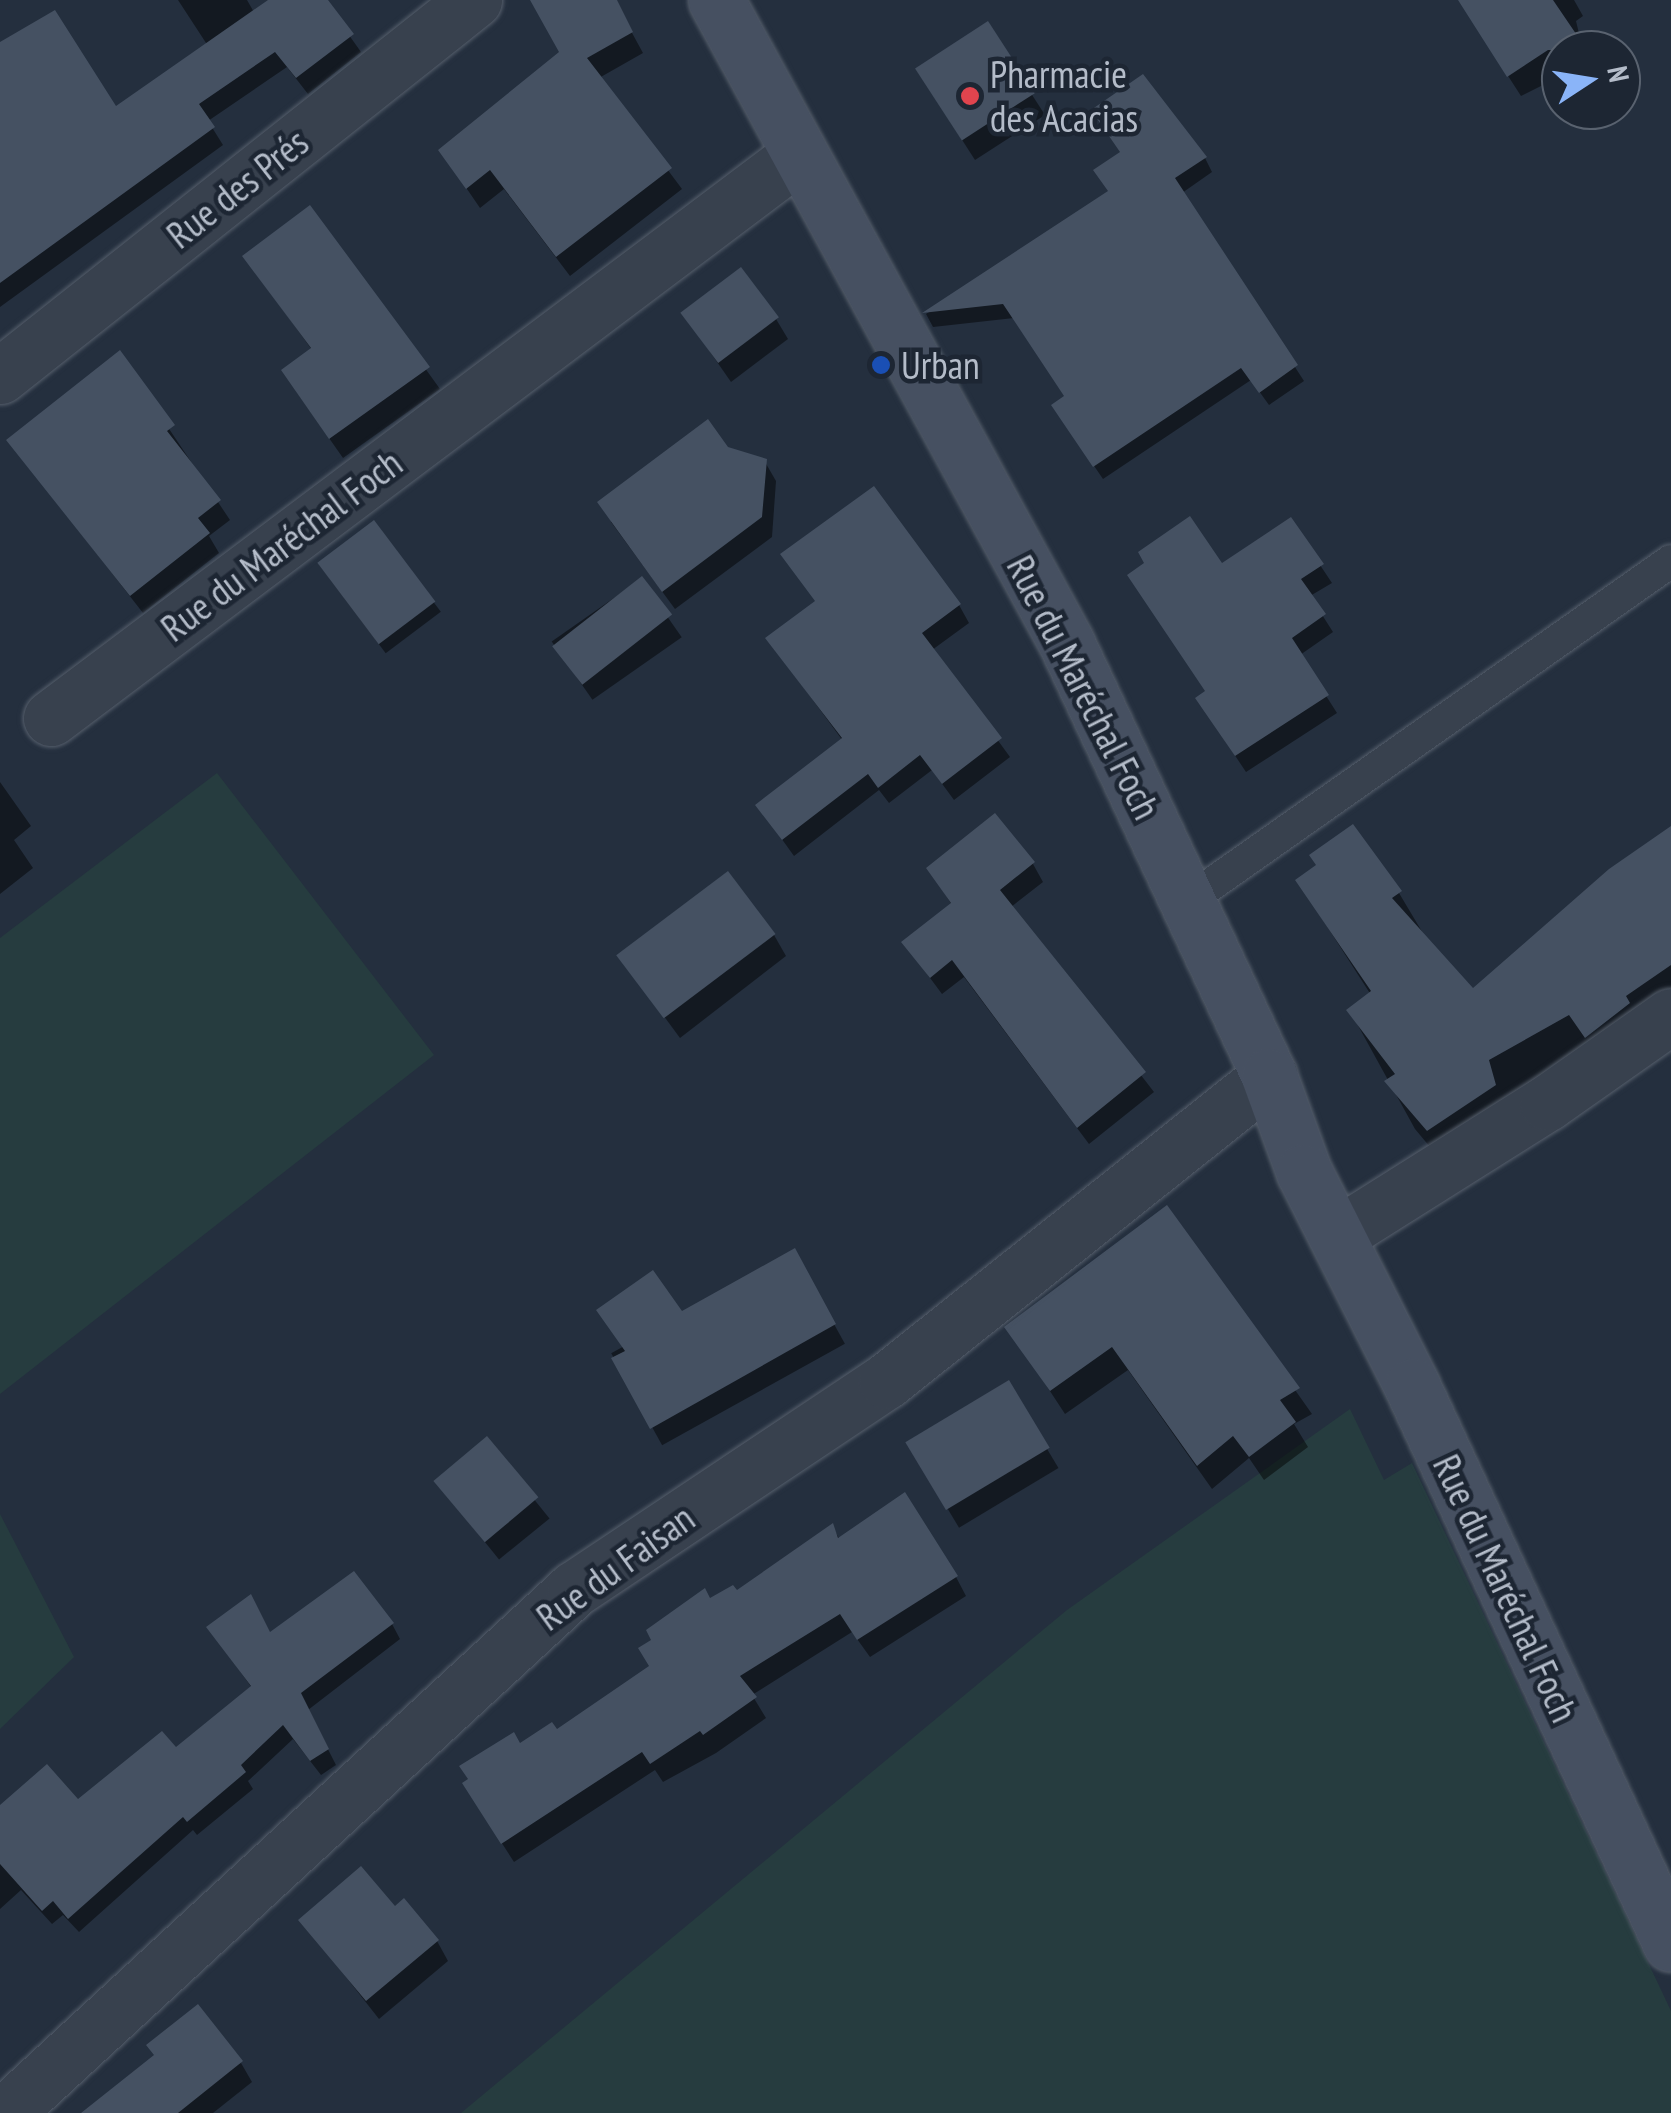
<!DOCTYPE html>
<meta charset="utf-8">
<style>
body{margin:0}
#map{position:relative;width:1671px;height:2113px;overflow:hidden;background:#242f3e;font-family:"PT Sans Narrow",sans-serif}
div>[style]{position:absolute}
[style*='--x']{left:calc(var(--x)*1px);top:calc(var(--y)*1px);width:calc(var(--w)*1px);rotate:calc(var(--a)*1deg)}
.green>*{inset:0;background:#263c3f}
.shadow>*{inset:0;background:#0007;transform-origin:0 0}
.building>*{inset:0;background:#455162;transform-origin:0 0}
.roads{filter:drop-shadow(0 0 2px #565f6c) drop-shadow(0 0 2px #565f6c)}
.lane>*{height:32px;margin:-16px;padding:0 16px;transform-origin:16px;border-radius:16px;background:#38414e}
.street>*{height:55px;margin:-27.5px;padding:0 27.5px;transform-origin:27.5px;border-radius:27.5px;background:#38414e}
.secondary>*{height:55px;margin:-27.5px;padding:0 27.5px;transform-origin:27.5px;border-radius:27.5px;background:#465061}
.dots>*{width:28px;height:28px;translate:-50% -50%;box-sizing:border-box;border:5px solid #1d2633;border-radius:50%}
span{translate:-50% -50%;white-space:nowrap;text-align:center;line-height:1.15;-webkit-text-stroke:9px #1d2633;paint-order:stroke}
.poi-label{font-size:38px;color:#b4bcc9}
.left{translate:0 -50%;text-align:left}
.street-label{font-size:38px;color:#b4bcc9}
.north{position:absolute;left:1541px;top:30px;width:100px;height:100px;box-sizing:border-box;background:#1d2633;border:2px solid #59626f;border-radius:50%;rotate:78deg;font-size:28px;font-weight:700;line-height:40px;text-align:center;color:#b4bcc9}
.north::after{content:'';display:block;margin:auto;width:35px;height:45px;background:#8ab4f8;clip-path:polygon(50% 0,100% 100%,50% 72%,0 100%)}
</style>
<div id="map">
<div class="green">
<div style="clip-path:polygon(217px 773px,434px 1055px,0 1394px,0 938px)"></div>
<div style="clip-path:polygon(1350px 1409px,1384px 1480px,1412px 1463px,1671px 2011px,1671px 2113px,461px 2113px,1067px 1610px)"></div>
<div style="clip-path:polygon(0 1514px,74px 1657px,0 1729px)"></div>
</div>
<div class="shadow">
<div style="clip-path:polygon(178px 0,247px 0,255px 14px,273px 0,324px 0,361px 52px,308px 94px,287px 67px,208px 121px,223px 145px,0 307px,0 108px,115px 109px,208px 46px)"></div>
<div style="clip-path:polygon(563px 0,614px 0,643px 53px,599px 78px,682px 189px,570px 276px,504px 189px,480px 208px,441px 151px,562px 53px)"></div>
<div style="clip-path:polygon(1459px 0,1574px 0,1583px 16px,1576px 21px,1583px 50px,1561px 50px,1561px 76px,1521px 96px)"></div>
<div style="clip-path:polygon(987px 25px,1045px 115px,975px 160px,930px 90px)"></div>
<div style="clip-path:polygon(1205px 158px,1212px 172px,1182px 193px,1304px 381px,1269px 405px,1251px 380px,1103px 479px,1062px 419px,1066px 397px,1014px 318px,933px 327px,926px 314px,1110px 193px)"></div>
<div style="clip-path:polygon(310px 208px,440px 389px,343px 458px,296px 391px,312px 350px,245px 257px)"></div>
<div style="clip-path:polygon(683px 313px,776px 319px,788px 339px,731px 382px)"></div>
<div style="clip-path:polygon(119px 354px,230px 520px,209px 536px,219px 553px,143px 613px,9px 441px)"></div>
<div style="clip-path:polygon(726px 449px,765px 462px,776px 481px,772px 537px,675px 609px,611px 522px)"></div>
<div style="clip-path:polygon(1290px 520px,1332px 583px,1310px 596px,1333px 632px,1300px 655px,1337px 713px,1246px 772px,1208px 715px,1222px 566px)"></div>
<div style="left:374px;top:523px;width:111px;height:69px;rotate:53deg"></div>
<div style="left:641px;top:579px;width:71px;height:109px;rotate:55deg"></div>
<div style="clip-path:polygon(959px 605px,969px 623px,932px 650px,1010px 757px,954px 800px,932px 770px,889px 803px,879px 790px,794px 856px,758px 806px,843px 741px,768px 639px)"></div>
<div style="clip-path:polygon(0 782px,31px 826px,14px 840px,33px 868px,0 894px)"></div>
<div style="clip-path:polygon(1671px 829px,1671px 1032px,1456px 1178px,1415px 1129px,1350px 1011px,1371px 995px,1298px 881px,1399px 893px,1427px 940px,1473px 992px)"></div>
<div style="clip-path:polygon(1033px 864px,1043px 882px,1011px 907px,1154px 1092px,1089px 1144px,964px 977px,942px 994px,904px 943px,952px 905px,929px 869px)"></div>
<div style="clip-path:polygon(774px 935px,786px 956px,680px 1038px,621px 958px)"></div>
<div style="clip-path:polygon(1167px 1209px,1312px 1414px,1294px 1424px,1308px 1447px,1264px 1480px,1249px 1458px,1212px 1489px,1128px 1370px,1065px 1414px,1008px 1327px)"></div>
<div style="left:794px;top:1252px;width:105px;height:209px;rotate:61deg"></div>
<div style="left:1008px;top:1384px;width:98px;height:116px;rotate:59deg"></div>
<div style="left:486px;top:1440px;width:101px;height:65px;rotate:51deg"></div>
<div style="clip-path:polygon(832px 1526px,840px 1540px,956px 1577px,966px 1596px,870px 1657px,852px 1632px,752px 1695px,766px 1718px,716px 1753px,663px 1782px,655px 1770px,514px 1862px,476px 1803px,519px 1746px,556px 1732px,652px 1667px,709px 1601px,736px 1594px)"></div>
<div style="clip-path:polygon(392px 1624px,400px 1639px,308px 1710px,336px 1765px,321px 1775px,293px 1739px,248px 1781px,253px 1789px,197px 1835px,193px 1830px,79px 1932px,63px 1915px,52px 1924px,21px 1890px,0 1909px,0 1809px,78px 1802px,176px 1751px,252px 1688px,209px 1628px,270px 1635px)"></div>
<div style="clip-path:polygon(394px 1910px,437px 1941px,448px 1961px,379px 2019px,302px 1921px)"></div>
<div style="clip-path:polygon(241px 2063px,252px 2082px,213px 2113px,122px 2113px)"></div>
</div>
<div class="building">
<div style="clip-path:polygon(268px 0,328px 0,354px 34px,296px 78px,275px 52px,199px 104px,215px 127px,0 283px,0 42px,55px 10px,116px 106px)"></div>
<div style="clip-path:polygon(530px 0,617px 0,633px 32px,587px 58px,672px 168px,556px 257px,490px 170px,466px 189px,438px 150px,559px 52px)"></div>
<div style="clip-path:polygon(1458px 0,1553px 0,1587px 50px,1548px 50px,1507px 77px)"></div>
<div style="left:988px;top:21px;width:86px;height:87px;rotate:57deg"></div>
<div style="clip-path:polygon(1143px 74px,1207px 157px,1175px 178px,1298px 365px,1259px 393px,1241px 368px,1093px 467px,1051px 405px,1064px 396px,1003px 304px,922px 313px,1108px 191px,1093px 170px,1120px 152px,1091px 110px)"></div>
<div style="clip-path:polygon(310px 205px,430px 367px,329px 439px,281px 370px,311px 348px,242px 256px)"></div>
<div style="left:741px;top:267px;width:63px;height:76px;rotate:53deg"></div>
<div style="clip-path:polygon(120px 350px,175px 425px,167px 431px,221px 500px,198px 518px,210px 533px,130px 596px,6px 440px)"></div>
<div style="clip-path:polygon(708px 419px,728px 447px,767px 459px,762px 517px,662px 592px,597px 502px)"></div>
<div style="clip-path:polygon(874px 486px,961px 604px,922px 633px,1002px 738px,942px 784px,920px 755px,878px 788px,868px 774px,782px 840px,755px 805px,842px 738px,765px 638px,815px 601px,780px 554px)"></div>
<div style="clip-path:polygon(1190px 516px,1222px 563px,1291px 517px,1324px 564px,1301px 579px,1326px 614px,1292px 638px,1329px 695px,1235px 756px,1195px 698px,1205px 691px,1127px 575px,1144px 563px,1138px 552px)"></div>
<div style="left:374px;top:520px;width:102px;height:71px;rotate:53deg"></div>
<div style="left:642px;top:576px;width:49px;height:114px;rotate:52deg"></div>
<div style="clip-path:polygon(995px 813px,1035px 862px,1000px 890px,1146px 1072px,1077px 1128px,952px 960px,930px 978px,901px 942px,951px 903px,926px 868px)"></div>
<div style="clip-path:polygon(1353px 824px,1402px 891px,1392px 898px,1473px 988px,1609px 869px,1671px 826px,1671px 965px,1626px 996px,1630px 1003px,1585px 1038px,1569px 1015px,1489px 1060px,1496px 1085px,1427px 1131px,1384px 1081px,1395px 1074px,1346px 1010px,1371px 991px,1295px 880px,1316px 865px,1309px 855px)"></div>
<div style="left:728px;top:871px;width:79px;height:140px;rotate:53deg"></div>
<div style="clip-path:polygon(1167px 1205px,1300px 1388px,1280px 1400px,1296px 1422px,1249px 1457px,1233px 1436px,1197px 1466px,1112px 1347px,1050px 1391px,1004px 1327px)"></div>
<div style="clip-path:polygon(795px 1248px,836px 1324px,650px 1429px,611px 1358px,625px 1351px,596px 1310px,653px 1270px,682px 1311px)"></div>
<div style="left:1009px;top:1380px;width:79px;height:121px;rotate:59deg"></div>
<div style="left:487px;top:1436px;width:80px;height:70px;rotate:50deg"></div>
<div style="clip-path:polygon(905px 1492px,958px 1576px,857px 1640px,840px 1614px,740px 1676px,757px 1697px,703px 1735px,700px 1731px,650px 1764px,642px 1752px,501px 1844px,462px 1783px,468px 1779px,459px 1766px,514px 1732px,520px 1743px,552px 1722px,557px 1729px,649px 1666px,638px 1648px,651px 1640px,646px 1630px,705px 1588px,710px 1598px,733px 1585px,737px 1590px,833px 1523px,838px 1538px)"></div>
<div style="clip-path:polygon(354px 1571px,394px 1623px,301px 1693px,329px 1749px,310px 1761px,283px 1725px,241px 1765px,246px 1772px,187px 1822px,183px 1817px,68px 1919px,53px 1901px,42px 1911px,0 1864px,0 1805px,47px 1764px,78px 1799px,162px 1731px,176px 1747px,251px 1686px,206px 1627px,251px 1594px,270px 1632px)"></div>
<div style="clip-path:polygon(361px 1866px,395px 1906px,404px 1898px,439px 1940px,366px 2001px,298px 1920px)"></div>
<div style="clip-path:polygon(198px 2004px,243px 2061px,178px 2113px,81px 2113px,154px 2055px,146px 2045px)"></div>
</div>
<div class="roads">
<div class="lane">
<div style="--x:1189;--y:900;--w:589;--a:-35.12"></div>
</div>
<div class="street">
<div style="--x:0;--y:376;--w:605;--a:-38.42"></div>
<div style="--x:51;--y:718;--w:936;--a:-36.97"></div>
<div style="--x:1337;--y:1235;--w:248;--a:-32.2"></div>
<div style="--x:1547;--y:1103;--w:151;--a:-35.1"></div>
<div style="--x:6;--y:2113;--w:773;--a:-42.69"></div>
<div style="--x:574;--y:1589;--w:375;--a:-33.7"></div>
<div style="--x:886;--y:1381;--w:490;--a:-38.5"></div>
</div>
<div class="secondary">
<div style="--x:716;--y:0;--w:731;--a:61.4"></div>
<div style="--x:1066;--y:642;--w:479;--a:64.9"></div>
<div style="--x:1269;--y:1076;--w:102;--a:70"></div>
<div style="--x:1304;--y:1172;--w:240;--a:63.2"></div>
<div style="--x:1412;--y:1386;--w:615;--a:65.1"></div>
</div>
</div>
<div class="dots">
<div style="left:970px;top:96px;background:#e0444e"></div>
<div style="left:881px;top:365px;background:#1a4fb4"></div>
</div>
<div class="poi-label">
<span class="left" style="left:990px;top:96px">Pharmacie<br>des Acacias</span>
<span class="left" style="left:901px;top:365px">Urban</span>
</div>
<div class="street-label">
<span style="left:237px;top:188px;rotate:-38deg">Rue des Prés</span>
<span style="left:281px;top:545px;rotate:-37deg">Rue du Maréchal Foch</span>
<span style="left:1084px;top:687px;rotate:63deg">Rue du Maréchal Foch</span>
<span style="left:615px;top:1567px;rotate:-36deg">Rue du Faisan</span>
<span style="left:1506px;top:1588px;rotate:65deg">Rue du Maréchal Foch</span>
</div>
<div class="north">N</div>
</div>
